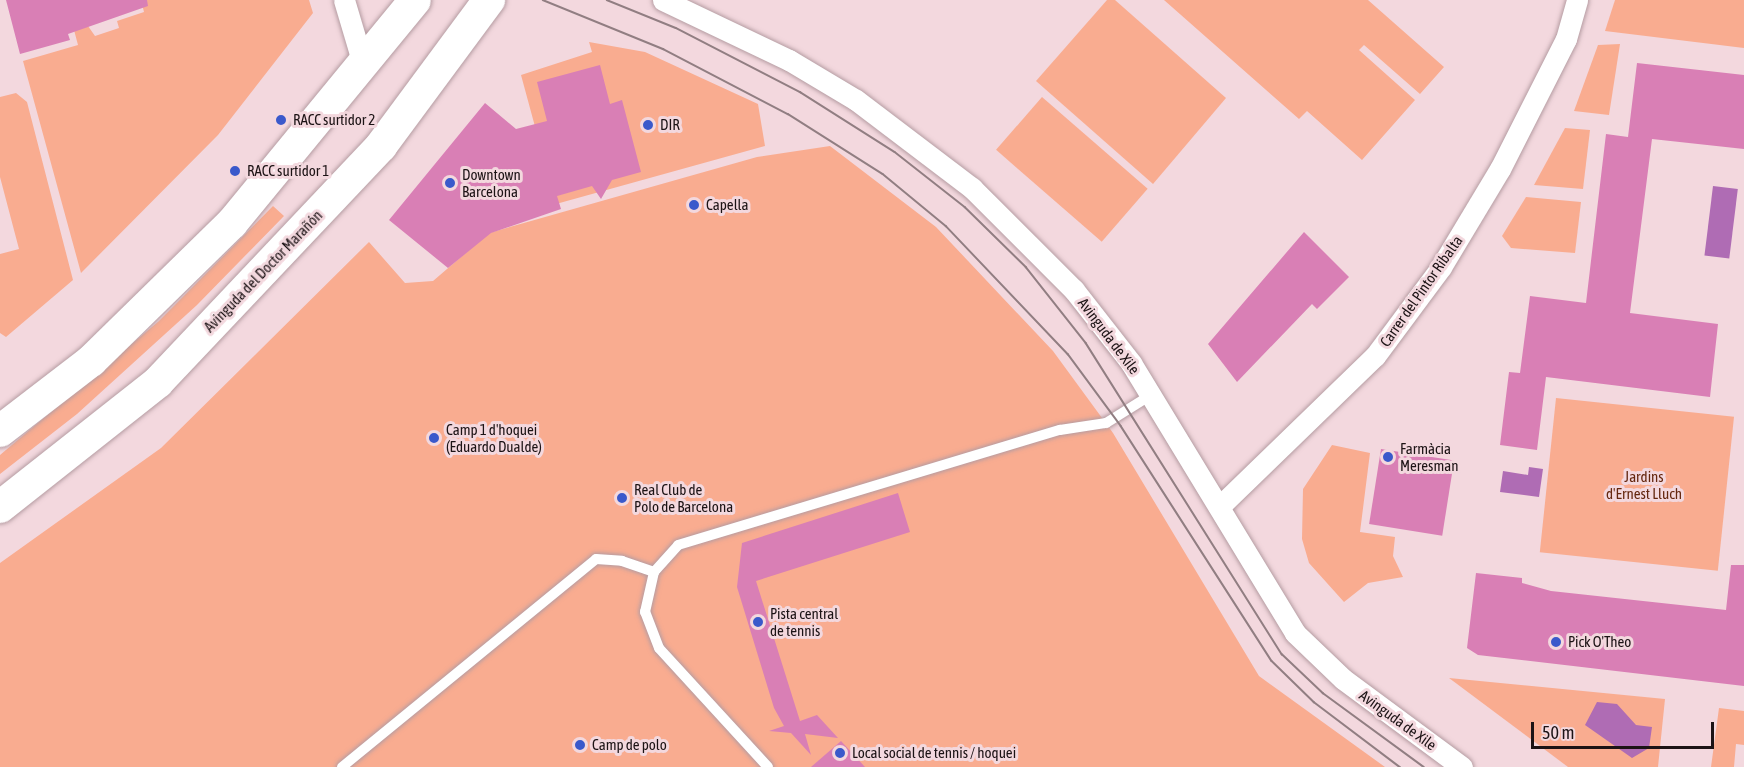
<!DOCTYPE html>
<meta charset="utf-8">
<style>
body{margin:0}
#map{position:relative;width:1744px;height:767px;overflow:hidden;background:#f3d8de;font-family:"Asap Condensed",sans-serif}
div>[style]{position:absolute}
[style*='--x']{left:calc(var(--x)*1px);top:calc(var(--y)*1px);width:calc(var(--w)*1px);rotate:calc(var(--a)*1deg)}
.green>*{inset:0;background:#f9ac90;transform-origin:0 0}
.water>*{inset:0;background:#af6cb4;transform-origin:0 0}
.building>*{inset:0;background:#d97fb5;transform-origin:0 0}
.roads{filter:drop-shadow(0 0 2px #b59ca2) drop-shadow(0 0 2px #b59ca2)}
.lane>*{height:10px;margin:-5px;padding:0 5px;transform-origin:5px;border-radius:5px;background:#fff}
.street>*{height:21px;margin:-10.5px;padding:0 10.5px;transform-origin:10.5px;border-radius:10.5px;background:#fff}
.secondary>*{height:32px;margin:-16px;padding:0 16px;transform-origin:16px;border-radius:16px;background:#fff}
.tram>*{height:1.5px;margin:-0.75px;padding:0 0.75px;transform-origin:0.75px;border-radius:0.75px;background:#917e82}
.dots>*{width:16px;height:16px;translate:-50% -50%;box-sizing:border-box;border:3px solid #f3d8de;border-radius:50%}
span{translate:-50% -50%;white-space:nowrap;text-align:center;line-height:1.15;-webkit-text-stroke:6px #f3d8de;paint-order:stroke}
.poi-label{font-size:15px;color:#1c1315}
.left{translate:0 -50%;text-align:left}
.street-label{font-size:15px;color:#1c1315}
.park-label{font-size:15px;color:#65270f}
.scale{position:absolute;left:1531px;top:722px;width:183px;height:27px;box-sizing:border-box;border:3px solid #1c1315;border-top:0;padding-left:8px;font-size:18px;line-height:21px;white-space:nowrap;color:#1c1315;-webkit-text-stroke:4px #f3d8de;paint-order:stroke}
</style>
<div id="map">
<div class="green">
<div style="clip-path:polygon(141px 0,309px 0,313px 13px,218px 135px,81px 273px,23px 61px,78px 45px,74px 30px,88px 26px,95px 36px,119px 28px,117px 21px,144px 12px)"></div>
<div style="clip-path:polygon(1107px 0,1115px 0,1226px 98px,1153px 184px,1036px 81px)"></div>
<div style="clip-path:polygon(1164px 0,1368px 0,1444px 67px,1420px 94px,1364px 45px,1359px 50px,1415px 100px,1362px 160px,1307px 111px,1299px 119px)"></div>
<div style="clip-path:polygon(1615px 0,1744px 0,1744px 48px,1605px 31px)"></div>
<div style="clip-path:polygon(589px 42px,645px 52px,758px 104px,765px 146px,556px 204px,521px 75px,592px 52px)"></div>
<div style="clip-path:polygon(1620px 44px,1609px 115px,1574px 111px,1598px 45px)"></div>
<div style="clip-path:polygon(16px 93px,27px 102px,73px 280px,6px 337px,0 333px,0 254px,19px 249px,0 177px,0 97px)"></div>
<div style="left:1042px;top:97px;width:140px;height:70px;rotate:41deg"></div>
<div style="clip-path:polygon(1565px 128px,1590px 130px,1583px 189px,1534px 185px)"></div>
<div style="clip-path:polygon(830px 146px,936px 227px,1053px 351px,1113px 433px,1259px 676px,1385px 767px,0 767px,0 563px,161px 448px,369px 242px,405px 283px,433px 281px,489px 233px,757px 157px)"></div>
<div style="clip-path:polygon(1526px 197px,1581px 202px,1575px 253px,1511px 248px,1502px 236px)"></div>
<div style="clip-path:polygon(273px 206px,284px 216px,197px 305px,77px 414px,0 474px,0 455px,159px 321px)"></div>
<div style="left:1556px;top:398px;width:179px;height:155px;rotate:6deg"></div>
<div style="clip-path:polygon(1332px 445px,1370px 453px,1360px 532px,1395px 537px,1393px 556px,1403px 577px,1368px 583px,1344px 602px,1309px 563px,1302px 539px,1303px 489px)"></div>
<div style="clip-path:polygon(1449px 678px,1665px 699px,1658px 767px,1568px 767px)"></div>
<div style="clip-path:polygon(1719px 708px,1744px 711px,1744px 745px,1736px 744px,1734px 767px,1711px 767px)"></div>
</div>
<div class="water">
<div style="left:1713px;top:186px;width:25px;height:70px;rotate:7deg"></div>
<div style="clip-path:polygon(1529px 467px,1543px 469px,1539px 497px,1500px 492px,1503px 471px,1528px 475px)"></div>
<div style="clip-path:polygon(1597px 702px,1617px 704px,1636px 725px,1652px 727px,1649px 748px,1632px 758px,1585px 725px)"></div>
</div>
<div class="building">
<div style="clip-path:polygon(6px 0,147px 0,148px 6px,68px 34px,70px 40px,20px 54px)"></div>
<div style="clip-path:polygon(1637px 63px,1744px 75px,1744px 149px,1652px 139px,1630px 313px,1718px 324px,1710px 397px,1546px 377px,1537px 450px,1500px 445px,1509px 372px,1520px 373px,1530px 296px,1586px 303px,1606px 134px,1628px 137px)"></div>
<div style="clip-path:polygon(600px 65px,610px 104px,622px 100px,641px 172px,612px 180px,601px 199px,592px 186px,557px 196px,561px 209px,491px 233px,448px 268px,389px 220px,485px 103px,516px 129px,547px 121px,537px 82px)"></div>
<div style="clip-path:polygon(1304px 232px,1349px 277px,1317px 309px,1312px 304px,1237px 382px,1208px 344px)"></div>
<div style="left:1381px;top:449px;width:74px;height:76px;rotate:9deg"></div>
<div style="clip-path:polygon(898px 493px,910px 532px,756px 581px,800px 721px,817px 715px,838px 738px,805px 734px,811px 755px,791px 733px,769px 731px,784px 726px,774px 708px,737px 587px,742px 543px)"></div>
<div style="clip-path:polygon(1731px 565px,1744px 565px,1744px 686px,1478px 655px,1467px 648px,1476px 573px,1522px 578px,1522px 583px,1551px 591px,1726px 610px)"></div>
<div style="clip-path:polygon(841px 741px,865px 767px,811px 767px)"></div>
</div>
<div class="roads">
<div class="lane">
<div style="--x:342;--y:767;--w:328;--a:-39.3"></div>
<div style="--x:596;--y:559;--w:26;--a:4"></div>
<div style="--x:622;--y:561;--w:34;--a:19"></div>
<div style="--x:768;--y:767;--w:161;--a:-132.5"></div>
<div style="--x:659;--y:648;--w:39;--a:-111"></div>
<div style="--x:645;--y:612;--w:41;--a:-77.3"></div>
<div style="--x:654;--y:572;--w:36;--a:-48"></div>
<div style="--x:678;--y:545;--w:399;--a:-16.8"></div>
<div style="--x:1060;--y:430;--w:47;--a:-8.7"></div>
<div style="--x:1106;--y:423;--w:53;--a:-31.9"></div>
</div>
<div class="street">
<div style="--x:344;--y:0;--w:67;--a:73.5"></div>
<div style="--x:663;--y:0;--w:140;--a:25.5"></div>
<div style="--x:789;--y:60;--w:78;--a:30.8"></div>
<div style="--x:856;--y:100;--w:146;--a:37.2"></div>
<div style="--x:972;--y:188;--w:144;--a:45"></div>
<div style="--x:1074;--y:290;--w:93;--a:52"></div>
<div style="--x:1131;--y:363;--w:316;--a:58.7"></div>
<div style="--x:1295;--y:633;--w:66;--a:43.8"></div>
<div style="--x:1343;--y:679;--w:148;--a:36.5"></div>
<div style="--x:1219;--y:507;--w:217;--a:-44.1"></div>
<div style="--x:1375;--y:356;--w:111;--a:-53.4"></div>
<div style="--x:1441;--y:267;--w:114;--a:-59"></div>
<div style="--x:1500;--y:169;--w:146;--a:-63.1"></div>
<div style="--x:1566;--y:39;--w:41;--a:-74.2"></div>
</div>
<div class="secondary">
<div style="--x:0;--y:431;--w:115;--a:-37.6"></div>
<div style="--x:91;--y:361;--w:197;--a:-44.4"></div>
<div style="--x:232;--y:223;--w:288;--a:-50.6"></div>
<div style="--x:0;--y:507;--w:201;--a:-38.3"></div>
<div style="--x:158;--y:382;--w:325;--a:-46.6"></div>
<div style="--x:381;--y:146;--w:182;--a:-53.5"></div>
</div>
</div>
<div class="tram">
<div style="--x:543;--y:0;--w:130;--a:22.2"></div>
<div style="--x:663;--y:49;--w:141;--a:27.5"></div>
<div style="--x:788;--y:114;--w:112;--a:32.3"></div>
<div style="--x:883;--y:174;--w:82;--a:39.5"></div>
<div style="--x:946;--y:226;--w:177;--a:46.4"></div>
<div style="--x:1068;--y:354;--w:89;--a:53.6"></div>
<div style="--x:1121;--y:426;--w:279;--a:57.3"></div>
<div style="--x:1272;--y:661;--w:59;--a:44.3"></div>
<div style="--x:1314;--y:702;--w:108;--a:37.1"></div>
<div style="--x:607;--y:0;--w:74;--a:22.1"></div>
<div style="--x:676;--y:28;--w:140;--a:27.3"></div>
<div style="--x:800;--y:92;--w:112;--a:32.3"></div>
<div style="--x:895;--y:152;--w:89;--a:38.2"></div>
<div style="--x:965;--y:207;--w:86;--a:44.5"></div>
<div style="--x:1026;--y:267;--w:97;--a:51.7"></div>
<div style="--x:1086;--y:343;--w:368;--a:57.8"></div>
<div style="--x:1282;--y:654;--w:57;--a:43.6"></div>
<div style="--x:1323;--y:693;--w:125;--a:36.2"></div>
</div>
<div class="dots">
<div style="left:281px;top:120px;background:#3a59cb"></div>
<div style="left:648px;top:125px;background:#3a59cb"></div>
<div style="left:235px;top:171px;background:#3a59cb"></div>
<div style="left:450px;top:183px;background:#3a59cb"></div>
<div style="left:694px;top:205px;background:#3a59cb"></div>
<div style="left:434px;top:438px;background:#3a59cb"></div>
<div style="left:1388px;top:457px;background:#3a59cb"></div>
<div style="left:622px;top:498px;background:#3a59cb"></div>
<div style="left:758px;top:622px;background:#3a59cb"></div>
<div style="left:1556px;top:642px;background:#3a59cb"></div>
<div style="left:580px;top:745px;background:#3a59cb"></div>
<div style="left:840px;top:753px;background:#3a59cb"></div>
</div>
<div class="poi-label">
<span class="left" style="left:293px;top:120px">RACC surtidor 2</span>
<span class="left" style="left:660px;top:125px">DIR</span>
<span class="left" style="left:247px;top:171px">RACC surtidor 1</span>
<span class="left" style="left:462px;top:183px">Downtown<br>Barcelona</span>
<span class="left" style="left:706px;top:205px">Capella</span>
<span class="left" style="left:446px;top:438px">Camp 1 d'hoquei<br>(Eduardo Dualde)</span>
<span class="left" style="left:1400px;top:457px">Farmàcia<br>Meresman</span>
<span class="left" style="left:634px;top:498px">Real Club de<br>Polo de Barcelona</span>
<span class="left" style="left:770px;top:622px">Pista central<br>de tennis</span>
<span class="left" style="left:1568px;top:642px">Pick O'Theo</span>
<span class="left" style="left:592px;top:745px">Camp de polo</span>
<span class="left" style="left:852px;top:753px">Local social de tennis / hoquei</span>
</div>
<div class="street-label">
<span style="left:263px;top:271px;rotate:-46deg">Avinguda del Doctor Marañón</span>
<span style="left:1421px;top:291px;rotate:-55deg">Carrer del Pintor Ribalta</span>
<span style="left:1109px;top:336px;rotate:53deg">Avinguda de Xile</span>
<span style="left:1398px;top:720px;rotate:36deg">Avinguda de Xile</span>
</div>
<div class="park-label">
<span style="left:1644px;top:485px">Jardins<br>d'Ernest Lluch</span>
</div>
<div class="scale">50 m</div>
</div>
